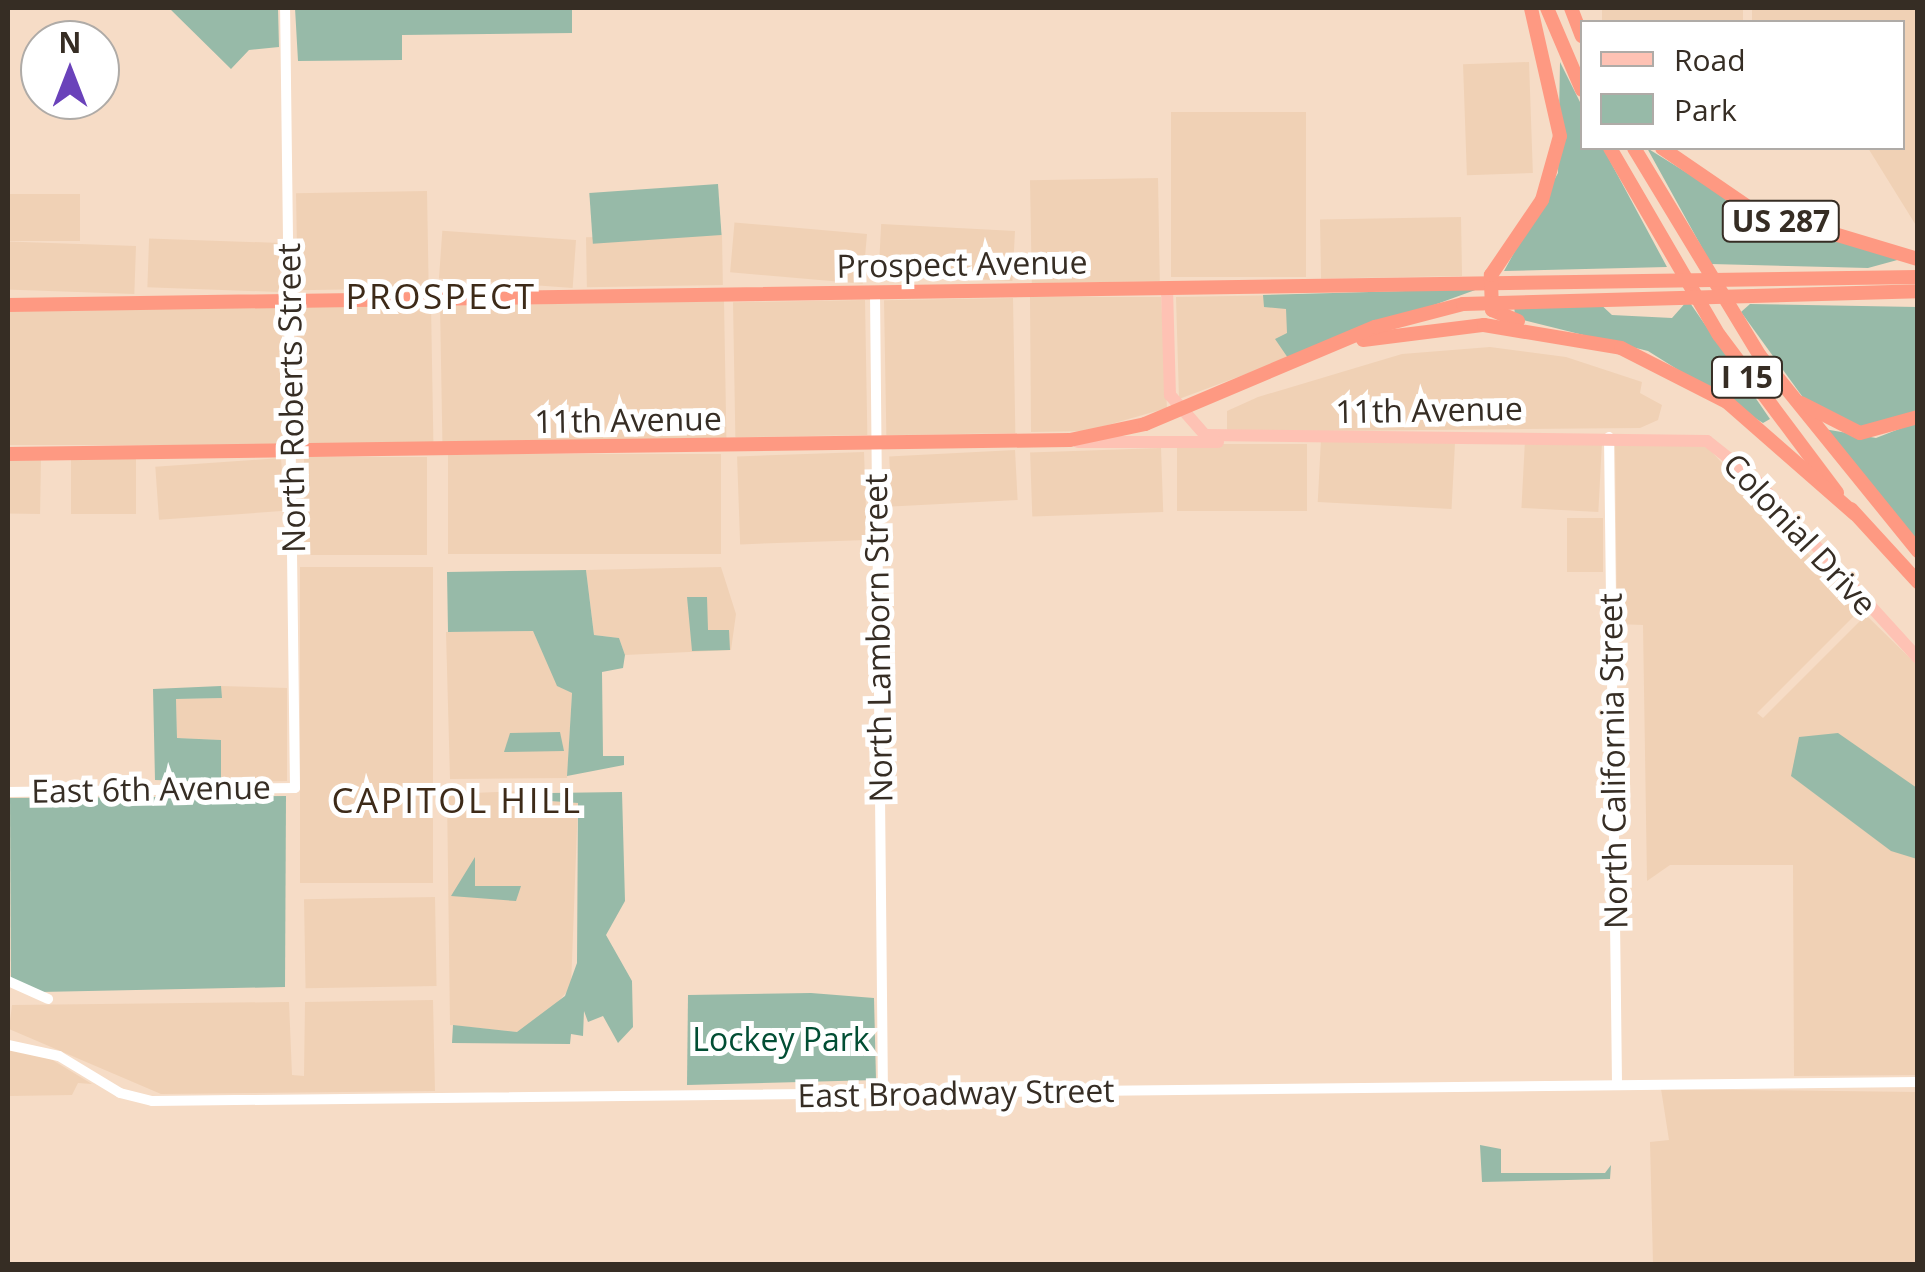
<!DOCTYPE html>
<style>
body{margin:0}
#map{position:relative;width:1925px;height:1272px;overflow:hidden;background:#f6dcc6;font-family:"Open Sans",sans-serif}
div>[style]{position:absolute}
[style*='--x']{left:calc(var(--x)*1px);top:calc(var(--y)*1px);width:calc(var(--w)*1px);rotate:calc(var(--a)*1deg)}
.built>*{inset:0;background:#f0d1b5;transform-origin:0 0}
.green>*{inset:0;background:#97baa8;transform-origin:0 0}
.minor>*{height:10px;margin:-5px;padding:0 5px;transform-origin:5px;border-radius:5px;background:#fff}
.major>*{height:12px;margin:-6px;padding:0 6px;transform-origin:6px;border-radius:6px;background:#fec2b4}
.highway>*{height:14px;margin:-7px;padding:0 7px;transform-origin:7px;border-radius:7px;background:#fe9982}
span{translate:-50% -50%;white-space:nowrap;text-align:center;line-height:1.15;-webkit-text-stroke:10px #fff;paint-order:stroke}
.shield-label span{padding:2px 8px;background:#fff;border:2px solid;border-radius:8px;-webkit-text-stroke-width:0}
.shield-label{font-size:30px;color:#362d24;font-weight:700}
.street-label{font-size:32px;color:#362d24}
.park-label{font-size:32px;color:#024e34}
.neighbourhood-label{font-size:35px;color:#3d2a18;letter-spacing:2.5px}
.frame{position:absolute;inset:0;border:10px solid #362d24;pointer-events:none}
.legend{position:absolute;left:1580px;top:20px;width:325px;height:130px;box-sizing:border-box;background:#fff;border:2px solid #afaba7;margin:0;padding:12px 18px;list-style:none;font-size:30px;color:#362d24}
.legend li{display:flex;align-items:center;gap:20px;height:50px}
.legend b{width:50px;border:2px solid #afaba7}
.north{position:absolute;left:20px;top:20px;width:100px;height:100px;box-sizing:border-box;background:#fff;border:2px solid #afaba7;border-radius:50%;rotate:0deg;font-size:28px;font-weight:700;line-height:40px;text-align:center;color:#362d24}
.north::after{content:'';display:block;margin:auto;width:35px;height:45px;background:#6a42ba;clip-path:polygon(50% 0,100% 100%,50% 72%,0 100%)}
</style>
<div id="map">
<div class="built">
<div style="left:1602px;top:8px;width:141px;height:16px"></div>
<div style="clip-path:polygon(1752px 8px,1917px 8px,1917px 227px,1868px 148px,1902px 148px,1902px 22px,1752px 22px)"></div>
<div style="left:1529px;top:62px;width:111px;height:66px;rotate:88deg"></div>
<div style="left:1306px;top:112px;width:165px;height:135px;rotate:90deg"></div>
<div style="left:1158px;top:178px;width:103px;height:128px;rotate:89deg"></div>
<div style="left:427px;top:191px;width:97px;height:131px;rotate:89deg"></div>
<div style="left:80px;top:194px;width:47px;height:72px;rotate:90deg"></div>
<div style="left:1461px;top:217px;width:59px;height:141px;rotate:89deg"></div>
<div style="left:1015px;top:231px;width:50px;height:134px;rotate:93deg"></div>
<div style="left:867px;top:234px;width:50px;height:133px;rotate:95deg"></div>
<div style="left:722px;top:235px;width:50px;height:136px;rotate:89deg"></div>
<div style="left:576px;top:240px;width:48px;height:134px;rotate:94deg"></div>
<div style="left:281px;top:243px;width:49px;height:132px;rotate:92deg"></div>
<div style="left:136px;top:246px;width:48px;height:128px;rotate:92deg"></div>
<div style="clip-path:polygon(1287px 295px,1297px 355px,1179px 399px,1176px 297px)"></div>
<div style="clip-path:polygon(1030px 297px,1161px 297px,1167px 408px,1087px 431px,1031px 432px)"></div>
<div style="left:1013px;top:298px;width:135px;height:129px;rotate:89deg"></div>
<div style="left:865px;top:300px;width:135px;height:132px;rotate:89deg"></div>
<div style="left:724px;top:301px;width:139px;height:284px;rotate:89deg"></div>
<div style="left:431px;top:305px;width:140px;height:135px;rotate:89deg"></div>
<div style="left:283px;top:308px;width:137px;height:274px;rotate:90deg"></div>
<div style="clip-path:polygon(1490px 347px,1566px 357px,1642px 382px,1640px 393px,1662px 405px,1658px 420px,1640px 428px,1227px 432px,1227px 411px,1258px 397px,1402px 354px)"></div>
<div style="left:1525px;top:440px;width:77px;height:68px;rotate:3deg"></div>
<div style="left:1455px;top:443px;width:66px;height:134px;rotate:93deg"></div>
<div style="left:1307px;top:444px;width:67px;height:130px;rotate:90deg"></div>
<div style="clip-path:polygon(1615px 444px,1706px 446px,1861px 609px,1757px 713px,1763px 718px,1866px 615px,1917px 665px,1917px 1075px,1794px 1076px,1793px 865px,1670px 865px,1647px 881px,1643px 625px,1617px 624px)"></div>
<div style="left:1161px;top:448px;width:64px;height:131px;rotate:88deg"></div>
<div style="left:1015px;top:450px;width:50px;height:126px;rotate:87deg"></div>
<div style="left:864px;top:452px;width:88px;height:127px;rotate:88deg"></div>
<div style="left:721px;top:454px;width:100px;height:273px;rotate:90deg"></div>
<div style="left:304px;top:457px;width:123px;height:98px"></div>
<div style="left:71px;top:458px;width:65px;height:56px"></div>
<div style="left:281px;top:458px;width:53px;height:126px;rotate:86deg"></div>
<div style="left:41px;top:459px;width:55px;height:33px;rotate:91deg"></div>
<div style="left:1567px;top:518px;width:36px;height:54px"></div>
<div style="left:433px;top:567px;width:316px;height:133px;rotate:90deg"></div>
<div style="clip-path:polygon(721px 567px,736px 614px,731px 650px,625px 655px,619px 638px,594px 635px,586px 570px)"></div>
<div style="clip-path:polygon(533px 631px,558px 686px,572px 693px,567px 778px,450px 779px,446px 632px)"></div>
<div style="clip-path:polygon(221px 686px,287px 688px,287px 781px,221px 782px,221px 740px,177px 738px,176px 699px,221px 698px)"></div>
<div style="clip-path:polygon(550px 790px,551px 801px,578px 802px,571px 987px,541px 1021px,517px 1032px,450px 1025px,447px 794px)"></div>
<div style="left:435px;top:897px;width:89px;height:131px;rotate:89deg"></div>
<div style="clip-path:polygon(433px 1000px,435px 1091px,161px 1094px,9px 1029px,12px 1005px,289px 1002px,292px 1075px,304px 1076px,305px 1002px)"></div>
<div style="clip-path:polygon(10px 1050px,46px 1056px,92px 1084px,78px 1083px,72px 1095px,10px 1096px)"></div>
<div style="clip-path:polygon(1661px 1089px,1917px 1092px,1917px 1264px,1653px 1264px,1650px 1142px,1669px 1140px)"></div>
</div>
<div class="green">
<div style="clip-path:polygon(169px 8px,278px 8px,279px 47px,249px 50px,231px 69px)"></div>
<div style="clip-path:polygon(295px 8px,572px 8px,572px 33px,402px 35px,402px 60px,298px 61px)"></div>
<div style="clip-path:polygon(1560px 62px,1582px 106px,1582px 148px,1603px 148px,1667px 267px,1504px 271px,1558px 173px)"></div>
<div style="clip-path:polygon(1647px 148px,1761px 219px,1901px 259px,1868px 268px,1711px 264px)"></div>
<div style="left:718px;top:184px;width:51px;height:129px;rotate:86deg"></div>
<div style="clip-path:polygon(1478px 289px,1288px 358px,1275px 339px,1287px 333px,1286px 309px,1264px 307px,1263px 295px)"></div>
<div style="clip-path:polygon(1688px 300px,1770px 419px,1763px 423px,1648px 351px,1515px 318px,1514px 302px,1598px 302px,1612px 315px,1672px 318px)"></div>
<div style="clip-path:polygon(1750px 304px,1917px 307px,1917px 410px,1906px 421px,1854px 427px,1807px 403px,1741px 312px)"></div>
<div style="clip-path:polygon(1917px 422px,1917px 542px,1824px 429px,1876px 438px)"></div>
<div style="clip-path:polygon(586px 570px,594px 635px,619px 638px,625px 655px,623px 668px,602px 672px,603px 756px,624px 756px,624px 765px,567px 776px,572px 693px,557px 686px,533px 631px,448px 632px,447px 572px)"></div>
<div style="clip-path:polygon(687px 597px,707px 597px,708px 630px,729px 630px,730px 650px,692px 651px)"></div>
<div style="clip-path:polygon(221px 686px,222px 698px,176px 699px,177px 738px,221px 740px,221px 782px,155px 780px,153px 689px)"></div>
<div style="clip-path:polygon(560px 732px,564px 751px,504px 752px,510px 733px)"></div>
<div style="clip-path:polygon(1838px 733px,1917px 788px,1917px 859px,1891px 851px,1791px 776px,1799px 737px)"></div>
<div style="clip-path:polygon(622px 792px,625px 901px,606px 935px,632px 981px,633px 1027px,618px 1043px,603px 1016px,588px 1022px,584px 1011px,583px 1036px,571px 1034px,570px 1044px,452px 1043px,453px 1025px,517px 1032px,565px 996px,577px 963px,578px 803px,550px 801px,550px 793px)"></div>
<div style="clip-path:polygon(286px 796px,285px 987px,40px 992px,11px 978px,10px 798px)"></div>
<div style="clip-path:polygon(475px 857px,475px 886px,521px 886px,516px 901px,451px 896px)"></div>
<div style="clip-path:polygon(811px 993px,874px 998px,876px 1080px,687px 1085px,688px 995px)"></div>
<div style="clip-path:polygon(1480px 1145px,1501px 1149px,1501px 1173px,1605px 1173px,1611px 1165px,1610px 1179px,1482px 1182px)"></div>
</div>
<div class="minor">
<div style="--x:875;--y:293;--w:800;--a:89.43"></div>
<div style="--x:1609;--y:437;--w:648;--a:89.29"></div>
<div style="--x:8;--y:792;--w:287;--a:-0.8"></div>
<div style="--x:295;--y:788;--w:780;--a:-90.73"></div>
<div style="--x:8;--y:981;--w:44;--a:24.2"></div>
<div style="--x:8;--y:1045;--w:52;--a:12.2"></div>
<div style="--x:59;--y:1056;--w:71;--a:31.2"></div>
<div style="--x:120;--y:1093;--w:33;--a:14"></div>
<div style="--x:152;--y:1101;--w:1766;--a:-0.62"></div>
</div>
<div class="major">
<div style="--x:1167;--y:289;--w:106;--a:88.4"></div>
<div style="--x:1170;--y:395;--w:53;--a:48.8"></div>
<div style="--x:1205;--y:435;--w:502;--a:0.68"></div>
<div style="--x:1707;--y:441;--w:61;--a:38.4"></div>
<div style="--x:1755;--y:479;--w:242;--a:47.7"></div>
<div style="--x:1078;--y:442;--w:140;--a:0"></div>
</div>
<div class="highway">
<div style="--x:1547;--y:8;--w:89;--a:66.9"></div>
<div style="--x:1571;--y:8;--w:30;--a:69"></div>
<div style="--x:1610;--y:148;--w:216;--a:59.8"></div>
<div style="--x:1719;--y:335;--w:197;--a:53.2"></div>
<div style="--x:1634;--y:148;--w:243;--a:58.8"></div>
<div style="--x:1760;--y:356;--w:251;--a:51"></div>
<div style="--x:1662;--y:148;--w:108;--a:34.4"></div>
<div style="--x:1751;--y:209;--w:174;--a:16.7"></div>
<div style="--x:8;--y:305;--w:1910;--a:-0.84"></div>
<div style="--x:1518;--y:321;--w:28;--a:-157"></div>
<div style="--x:1492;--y:310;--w:35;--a:-92"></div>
<div style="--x:1491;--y:275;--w:91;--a:-55.8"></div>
<div style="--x:1542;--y:200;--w:66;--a:-74.3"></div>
<div style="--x:1560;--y:136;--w:131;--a:-102.8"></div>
<div style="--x:1363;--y:340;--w:122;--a:-7.1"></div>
<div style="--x:1484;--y:325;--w:139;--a:9.5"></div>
<div style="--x:1621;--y:348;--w:119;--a:27"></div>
<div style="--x:1727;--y:402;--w:170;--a:41.2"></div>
<div style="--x:1801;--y:403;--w:66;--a:27"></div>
<div style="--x:1860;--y:433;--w:60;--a:-15.4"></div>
<div style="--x:8;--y:454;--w:1062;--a:-0.76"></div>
<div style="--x:1070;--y:440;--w:77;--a:-12"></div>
<div style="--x:1145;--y:424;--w:250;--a:-22.9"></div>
<div style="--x:1375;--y:327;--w:91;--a:-14.6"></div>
<div style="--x:1463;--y:304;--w:455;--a:-1.6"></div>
<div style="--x:1851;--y:509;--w:99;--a:47.5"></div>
</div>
<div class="shield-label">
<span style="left:1781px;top:221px">US 287</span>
<span style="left:1747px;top:377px">I 15</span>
</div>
<div class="street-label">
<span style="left:962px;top:264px;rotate:-1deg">Prospect Avenue</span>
<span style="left:291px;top:398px;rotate:-91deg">North Roberts Street</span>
<span style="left:1429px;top:410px;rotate:-1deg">11th Avenue</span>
<span style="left:628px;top:420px;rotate:-1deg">11th Avenue</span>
<span style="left:1800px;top:534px;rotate:47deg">Colonial Drive</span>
<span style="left:878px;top:638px;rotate:-91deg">North Lamborn Street</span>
<span style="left:1613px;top:761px;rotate:-91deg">North California Street</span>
<span style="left:151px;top:789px;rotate:-1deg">East 6th Avenue</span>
<span style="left:956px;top:1093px;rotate:-1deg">East Broadway Street</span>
</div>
<div class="park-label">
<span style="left:781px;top:1039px">Lockey Park</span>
</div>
<div class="neighbourhood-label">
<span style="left:441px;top:296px">PROSPECT</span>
<span style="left:457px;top:800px">CAPITOL HILL</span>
</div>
<div class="frame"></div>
<ul class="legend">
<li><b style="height:12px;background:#fec2b4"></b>Road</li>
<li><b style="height:28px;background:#97baa8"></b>Park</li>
</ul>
<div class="north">N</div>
</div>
